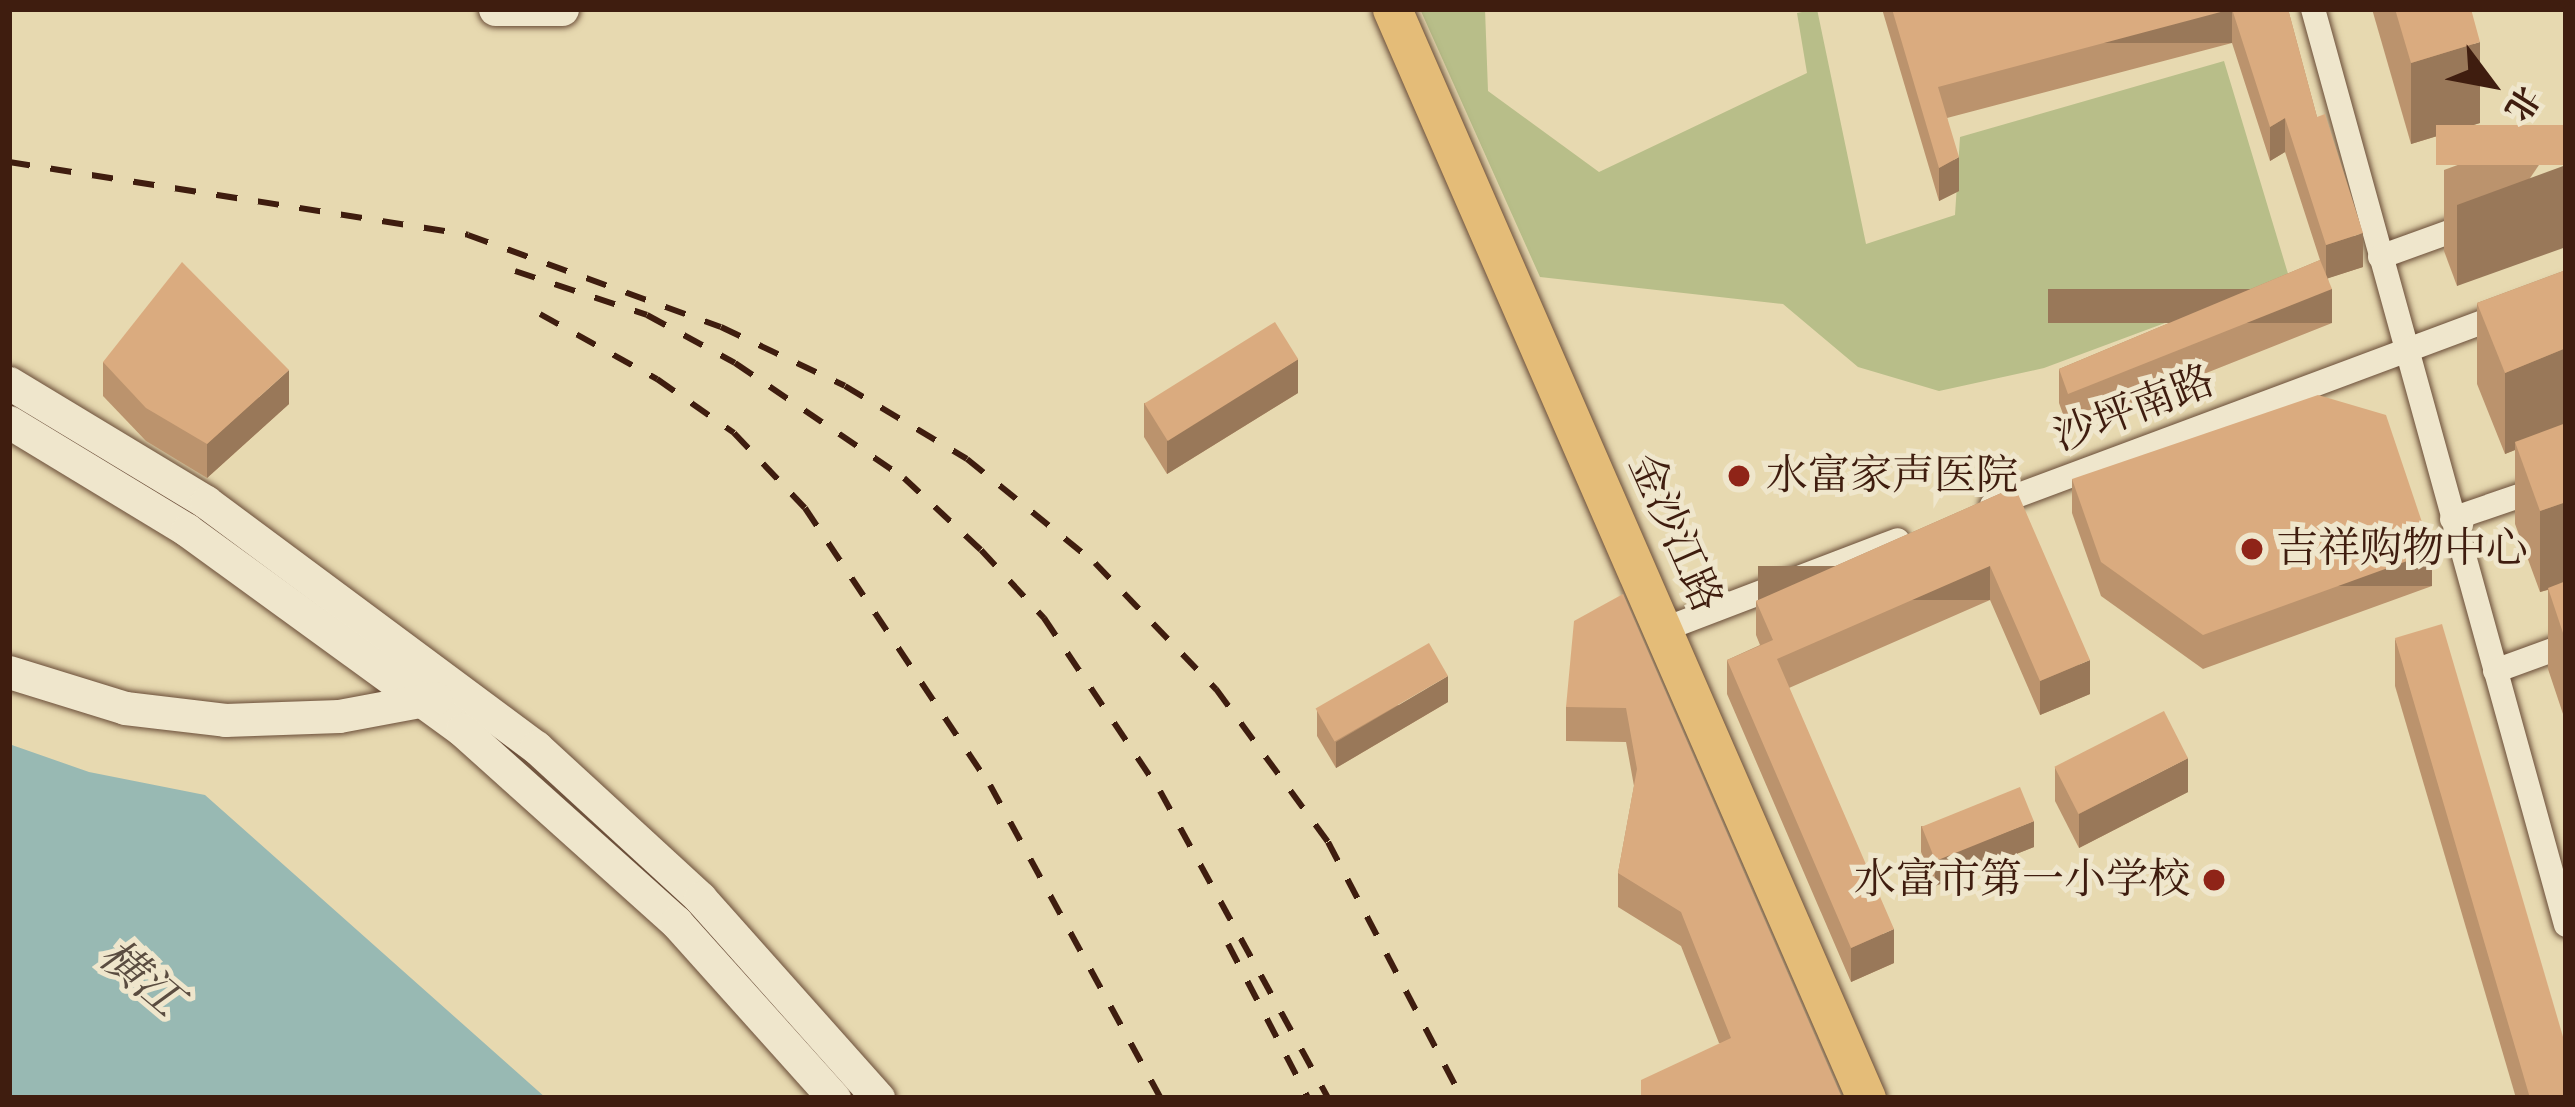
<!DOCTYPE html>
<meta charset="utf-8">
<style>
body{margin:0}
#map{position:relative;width:2575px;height:1107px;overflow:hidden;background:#e7d9b0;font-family:"IM FELL French Canon","Noto Serif SC",serif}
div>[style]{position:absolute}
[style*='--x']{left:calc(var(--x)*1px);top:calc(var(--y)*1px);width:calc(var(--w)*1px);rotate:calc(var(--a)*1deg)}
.green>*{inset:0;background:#b8be89}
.water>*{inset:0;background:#98b9b3}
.roads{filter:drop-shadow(0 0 3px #694c37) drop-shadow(0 0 3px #694c37)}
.minor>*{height:24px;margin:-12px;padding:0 12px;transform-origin:12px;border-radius:12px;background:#efe6cc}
.secondary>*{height:33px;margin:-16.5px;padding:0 16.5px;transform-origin:16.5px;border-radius:16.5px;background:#efe6cc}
.trunk>*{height:39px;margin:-19.5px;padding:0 19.5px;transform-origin:19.5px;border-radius:19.5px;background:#e4bc78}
.rail>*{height:6px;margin-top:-3px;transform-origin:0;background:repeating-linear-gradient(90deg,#3f1d0f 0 21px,transparent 0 42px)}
.wall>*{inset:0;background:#bb936d}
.shaded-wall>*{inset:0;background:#997859;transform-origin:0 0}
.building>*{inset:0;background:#daab7f;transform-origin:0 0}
.dots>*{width:33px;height:33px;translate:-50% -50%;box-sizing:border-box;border:6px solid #efe6cc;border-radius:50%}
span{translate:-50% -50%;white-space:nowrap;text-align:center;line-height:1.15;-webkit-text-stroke:10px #efe6cc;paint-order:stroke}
.street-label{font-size:42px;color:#3f1d0f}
.poi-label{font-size:42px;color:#3f1d0f}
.left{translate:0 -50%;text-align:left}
.right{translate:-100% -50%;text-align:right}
.water-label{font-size:45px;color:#5a4c40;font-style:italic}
.frame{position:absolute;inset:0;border:12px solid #3f1d0f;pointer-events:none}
.north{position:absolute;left:2431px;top:24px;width:120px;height:120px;-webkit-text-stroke:9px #efe6cc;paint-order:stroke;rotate:122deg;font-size:33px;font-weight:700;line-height:48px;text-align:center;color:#3f1d0f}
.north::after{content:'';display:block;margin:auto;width:42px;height:54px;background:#3f1d0f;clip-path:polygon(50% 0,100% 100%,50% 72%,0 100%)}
</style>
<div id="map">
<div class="green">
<div style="clip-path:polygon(1420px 9px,1485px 9px,1488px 91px,1599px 172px,1807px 73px,1797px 13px,1817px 9px,1866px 244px,1955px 215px,1960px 137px,2224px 61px,2289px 277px,2044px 368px,1939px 391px,1858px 367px,1783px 304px,1540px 277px)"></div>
</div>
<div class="water">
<div style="clip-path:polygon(9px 744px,89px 772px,205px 795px,546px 1098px,9px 1098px)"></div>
</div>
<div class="roads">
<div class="minor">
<div style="--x:2313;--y:9;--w:950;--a:74.56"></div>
<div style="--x:2380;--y:257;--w:100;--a:-19.9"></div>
<div style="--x:1992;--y:505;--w:613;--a:-20.45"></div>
<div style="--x:2452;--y:519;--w:120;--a:-18.9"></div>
<div style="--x:1665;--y:629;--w:249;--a:-20.9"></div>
<div style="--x:2495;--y:671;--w:76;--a:-20.1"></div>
</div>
<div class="secondary">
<div style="--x:495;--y:9;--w:67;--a:0"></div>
<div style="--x:9;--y:383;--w:230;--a:31.1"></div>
<div style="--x:206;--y:502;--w:411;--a:36.6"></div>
<div style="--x:536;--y:747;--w:223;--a:42.6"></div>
<div style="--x:700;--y:898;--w:268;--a:48.3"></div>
<div style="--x:9;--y:422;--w:208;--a:31.2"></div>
<div style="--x:187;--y:530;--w:340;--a:36"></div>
<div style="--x:462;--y:730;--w:288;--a:41.9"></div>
<div style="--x:676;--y:922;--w:237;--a:48.1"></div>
<div style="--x:9;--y:672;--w:121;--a:17.2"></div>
<div style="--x:125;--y:708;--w:101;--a:6.8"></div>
<div style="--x:225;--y:720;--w:114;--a:-2"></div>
<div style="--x:339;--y:716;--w:98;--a:-10.6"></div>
</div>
<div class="trunk">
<div style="--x:1392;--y:9;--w:1188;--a:66.48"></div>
</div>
</div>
<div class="rail">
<div style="--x:9;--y:162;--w:465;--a:9"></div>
<div style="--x:468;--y:235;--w:269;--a:20"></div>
<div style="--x:721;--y:327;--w:137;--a:25.4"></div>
<div style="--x:845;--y:386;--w:142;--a:30.9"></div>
<div style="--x:967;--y:459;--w:165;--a:39.1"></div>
<div style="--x:1095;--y:563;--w:175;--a:46.2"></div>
<div style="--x:1216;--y:689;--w:190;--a:53.8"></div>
<div style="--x:1328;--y:842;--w:289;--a:62.4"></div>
<div style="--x:515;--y:271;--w:139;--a:18.4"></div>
<div style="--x:647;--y:315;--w:100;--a:28.6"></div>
<div style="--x:735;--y:363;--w:204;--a:34.2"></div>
<div style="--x:904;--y:478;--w:105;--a:43.1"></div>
<div style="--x:981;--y:550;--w:93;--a:47.2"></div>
<div style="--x:1044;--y:618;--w:208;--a:56.2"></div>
<div style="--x:1160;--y:791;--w:350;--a:61.3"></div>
<div style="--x:540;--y:314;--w:134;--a:29.1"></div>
<div style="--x:657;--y:379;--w:94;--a:35"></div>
<div style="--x:734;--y:433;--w:103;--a:46.6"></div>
<div style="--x:805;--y:508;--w:333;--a:56.3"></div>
<div style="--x:990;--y:785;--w:357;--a:61.4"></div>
<div style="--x:1228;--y:944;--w:174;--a:62.5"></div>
</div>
<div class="wall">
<div style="clip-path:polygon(1882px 9px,2288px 9px,2317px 117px,2363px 267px,2328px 278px,2332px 323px,2068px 428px,2059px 403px,2059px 369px,2320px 260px,2285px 152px,2270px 161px,2232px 43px,1947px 118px,1959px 191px,1939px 201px)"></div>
<div style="clip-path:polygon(2372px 9px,2471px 9px,2480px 123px,2411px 144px)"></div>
<div style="clip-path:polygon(2566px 125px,2457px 286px,2444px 251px,2444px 170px)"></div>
<div style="clip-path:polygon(2566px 270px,2566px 723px,2548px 669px,2548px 590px,2540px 592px,2515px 524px,2515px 450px,2505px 454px,2477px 384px,2477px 303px)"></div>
<div style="clip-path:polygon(103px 362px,289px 404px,207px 478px,146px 441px,103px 396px)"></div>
<div style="clip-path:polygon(1298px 393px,1167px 474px,1144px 437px,1144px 403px)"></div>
<div style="clip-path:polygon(2072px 479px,2432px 586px,2203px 669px,2101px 596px,2072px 513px)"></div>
<div style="clip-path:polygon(2015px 487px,2090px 694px,2040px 715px,1990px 600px,1789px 688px,1894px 963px,1851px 982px,1727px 694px,1727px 660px,1760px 645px,1756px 635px,1756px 601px)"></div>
<div style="clip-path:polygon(1623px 594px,1842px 1098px,1719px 1043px,1681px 946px,1618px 907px,1618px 873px,1634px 786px,1626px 742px,1566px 741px,1566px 707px)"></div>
<div style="clip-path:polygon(2395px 638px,2566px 1098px,2516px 1098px,2395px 686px)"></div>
<div style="clip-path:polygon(1448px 702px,1336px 768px,1317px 736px,1317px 710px)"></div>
<div style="clip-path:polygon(2055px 767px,2188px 792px,2079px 848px,2055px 801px)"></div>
<div style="clip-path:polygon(1921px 826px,2034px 847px,1935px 886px,1921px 852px)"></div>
</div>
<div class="shaded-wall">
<div style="left:2232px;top:9px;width:34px;height:304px;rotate:90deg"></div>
<div style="clip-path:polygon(2480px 42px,2480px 123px,2411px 144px,2411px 63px)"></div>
<div style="clip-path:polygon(2285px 118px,2285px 152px,2270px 161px,2270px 127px)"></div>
<div style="clip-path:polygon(1959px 157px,1959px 191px,1939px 201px,1939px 168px)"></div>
<div style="clip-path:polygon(2566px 165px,2566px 247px,2457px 286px,2457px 205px)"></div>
<div style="clip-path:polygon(2363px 233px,2363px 267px,2326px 279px,2326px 245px)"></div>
<div style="left:2332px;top:289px;width:34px;height:284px;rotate:90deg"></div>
<div style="clip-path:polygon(2566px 348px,2566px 429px,2515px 442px,2515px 450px,2505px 454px,2505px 373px)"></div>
<div style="clip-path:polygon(1298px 359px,1298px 393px,1167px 474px,1167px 440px)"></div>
<div style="clip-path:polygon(289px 370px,289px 404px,207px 478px,207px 444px)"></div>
<div style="clip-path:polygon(2566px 502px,2566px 584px,2540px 592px,2540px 511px)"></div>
<div style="left:2432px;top:552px;width:34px;height:244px;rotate:90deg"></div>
<div style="left:1990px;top:566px;width:34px;height:232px;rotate:90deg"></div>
<div style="clip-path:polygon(2090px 660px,2090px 694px,2040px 715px,2040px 681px)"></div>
<div style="clip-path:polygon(1448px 676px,1448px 702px,1336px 768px,1336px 742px)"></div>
<div style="clip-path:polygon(2188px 758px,2188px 792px,2079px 848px,2079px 814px)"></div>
<div style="clip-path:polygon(2034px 821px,2034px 847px,1935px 886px,1935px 860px)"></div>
<div style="clip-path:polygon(1894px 929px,1894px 963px,1851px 982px,1851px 948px)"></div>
</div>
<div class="building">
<div style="clip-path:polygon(1892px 9px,2288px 9px,2317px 117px,2325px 114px,2363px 233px,2326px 245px,2285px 118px,2270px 127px,2232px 9px,1938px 87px,1959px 157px,1939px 168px)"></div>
<div style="clip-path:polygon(2395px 9px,2471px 9px,2480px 42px,2411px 63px)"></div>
<div style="left:2566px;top:125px;width:40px;height:130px;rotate:90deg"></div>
<div style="clip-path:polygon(2320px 260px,2332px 289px,2068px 394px,2059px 369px)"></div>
<div style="clip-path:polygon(182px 262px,289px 370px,207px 444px,146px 408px,103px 362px)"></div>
<div style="clip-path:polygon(2566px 270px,2566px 348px,2505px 373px,2477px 303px)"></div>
<div style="left:1275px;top:322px;width:44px;height:154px;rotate:58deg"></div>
<div style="clip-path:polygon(2318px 395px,2386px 415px,2432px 552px,2203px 635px,2101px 562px,2072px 479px)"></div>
<div style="clip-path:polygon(2566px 423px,2566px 502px,2540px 511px,2515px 442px)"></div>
<div style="clip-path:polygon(2015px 487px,2090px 660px,2040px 681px,1990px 566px,1777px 659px,1894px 929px,1851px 948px,1727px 660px,1773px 640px,1756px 601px)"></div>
<div style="clip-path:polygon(2566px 581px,2566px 642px,2548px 588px)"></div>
<div style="clip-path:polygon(1623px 594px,1842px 1098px,1641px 1098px,1641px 1080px,1731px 1038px,1681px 912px,1618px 873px,1637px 769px,1626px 708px,1566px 707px,1574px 621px)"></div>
<div style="clip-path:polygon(2442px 624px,2566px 1047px,2566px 1098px,2530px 1098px,2395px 638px)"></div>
<div style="left:1429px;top:643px;width:38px;height:131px;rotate:60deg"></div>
<div style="left:2164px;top:711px;width:53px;height:123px;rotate:63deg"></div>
<div style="left:2020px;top:787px;width:37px;height:106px;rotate:68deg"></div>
</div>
<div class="dots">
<div style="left:1739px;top:476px;background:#8f2418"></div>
<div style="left:2252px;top:549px;background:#8f2418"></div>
<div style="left:2214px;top:880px;background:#8f2418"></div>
</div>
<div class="street-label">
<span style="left:2134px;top:409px;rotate:-21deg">沙坪南路</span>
<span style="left:1675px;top:533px;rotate:66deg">金沙江路</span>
</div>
<div class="poi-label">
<span class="left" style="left:1766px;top:476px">水富家声医院</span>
<span class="left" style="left:2276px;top:549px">吉祥购物中心</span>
<span class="right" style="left:2190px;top:880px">水富市第一小学校</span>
</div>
<div class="water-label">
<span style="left:140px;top:978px;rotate:40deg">横江</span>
</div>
<div class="frame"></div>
<div class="north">北</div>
</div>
